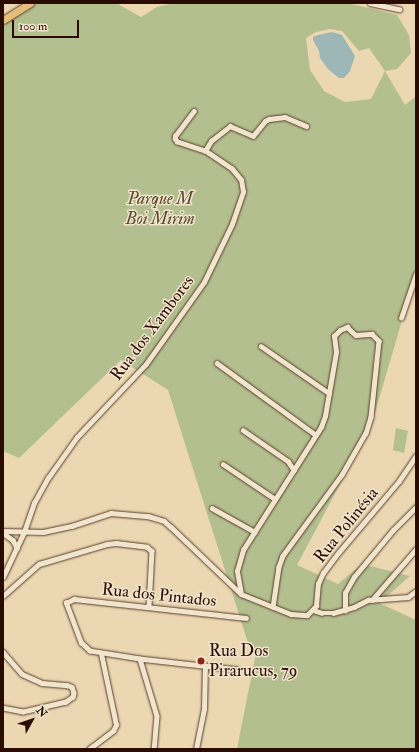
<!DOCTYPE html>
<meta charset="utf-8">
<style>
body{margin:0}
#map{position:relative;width:419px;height:752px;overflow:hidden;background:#ebd7b2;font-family:"IM FELL Double Pica",serif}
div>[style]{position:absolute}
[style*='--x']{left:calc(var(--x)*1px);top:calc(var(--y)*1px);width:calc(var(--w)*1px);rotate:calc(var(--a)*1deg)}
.green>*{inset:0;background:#b3bf8f}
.water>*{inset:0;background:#9cb7b6}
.roads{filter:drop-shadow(0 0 1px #5a3e2c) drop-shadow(0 0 1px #5a3e2c)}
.street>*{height:4.5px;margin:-2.25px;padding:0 2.25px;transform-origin:2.25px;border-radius:2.25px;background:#f2e5cd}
.primary>*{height:7px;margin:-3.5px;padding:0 3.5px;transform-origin:3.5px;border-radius:3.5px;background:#e6bc79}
.dots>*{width:11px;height:11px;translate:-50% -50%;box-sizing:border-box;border:2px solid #f2e5cd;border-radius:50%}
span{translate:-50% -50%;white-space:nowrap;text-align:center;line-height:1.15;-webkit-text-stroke:3px #f2e5cd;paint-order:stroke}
.park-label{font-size:17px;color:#5a4a32;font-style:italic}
.street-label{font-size:17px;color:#2a0b00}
.poi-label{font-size:17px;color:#2a0b00}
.left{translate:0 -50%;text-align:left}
.frame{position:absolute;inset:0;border:4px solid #2a0b00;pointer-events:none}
.north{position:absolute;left:12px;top:700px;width:40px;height:40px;-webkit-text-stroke:3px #f2e5cd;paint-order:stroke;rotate:50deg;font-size:11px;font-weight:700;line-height:16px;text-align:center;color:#2a0b00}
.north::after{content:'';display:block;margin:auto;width:14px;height:18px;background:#2a0b00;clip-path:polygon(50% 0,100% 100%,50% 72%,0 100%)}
.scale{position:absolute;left:12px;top:20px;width:67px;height:18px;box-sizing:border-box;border:2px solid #2a0b00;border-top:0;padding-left:5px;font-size:12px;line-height:14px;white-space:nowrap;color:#2a0b00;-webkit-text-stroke:3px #f2e5cd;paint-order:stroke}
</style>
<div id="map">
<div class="green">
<div style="clip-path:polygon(evenodd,30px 3px,116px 3px,141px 17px,157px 7px,174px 3px,348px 3px,397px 15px,409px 35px,411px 53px,397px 69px,385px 71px,405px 105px,416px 96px,416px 273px,371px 426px,297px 565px,338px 584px,362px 564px,410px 576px,379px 603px,416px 620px,416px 749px,237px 749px,256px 653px,249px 646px,168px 390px,121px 360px,19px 458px,3px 451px,3px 20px,30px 3px,330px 29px,342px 31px,359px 51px,369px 48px,385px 71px,371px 99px,345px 102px,324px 91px,310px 70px,306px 38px,316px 32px,330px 29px)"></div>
<div style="clip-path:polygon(396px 428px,408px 431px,404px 453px,393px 450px)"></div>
</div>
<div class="water">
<div style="clip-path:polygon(332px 32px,342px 35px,355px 56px,350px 71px,344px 78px,339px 78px,328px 69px,320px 58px,319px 51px,313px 40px,313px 37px,318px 35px)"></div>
</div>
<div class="roads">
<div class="street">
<div style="--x:370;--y:3;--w:30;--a:12"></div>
<div style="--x:205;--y:151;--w:12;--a:-59"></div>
<div style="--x:211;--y:141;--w:24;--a:-38"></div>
<div style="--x:230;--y:126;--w:25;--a:23"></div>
<div style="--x:253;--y:136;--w:19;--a:-51"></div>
<div style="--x:265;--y:121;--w:4;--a:-27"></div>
<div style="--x:269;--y:119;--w:16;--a:-7"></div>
<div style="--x:285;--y:117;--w:23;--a:23"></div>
<div style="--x:401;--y:318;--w:46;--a:-71.2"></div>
<div style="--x:261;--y:346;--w:83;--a:34.7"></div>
<div style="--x:217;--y:363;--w:122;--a:36"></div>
<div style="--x:243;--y:430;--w:55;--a:34.6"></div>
<div style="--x:288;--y:461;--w:11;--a:56"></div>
<div style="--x:223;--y:464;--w:63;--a:33.9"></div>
<div style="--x:212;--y:508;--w:49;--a:29.2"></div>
<div style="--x:3;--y:531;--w:40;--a:1.4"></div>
<div style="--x:43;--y:532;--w:30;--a:-12"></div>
<div style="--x:72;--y:526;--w:41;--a:-18.4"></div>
<div style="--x:111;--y:513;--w:37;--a:5"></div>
<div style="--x:148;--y:516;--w:17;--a:17"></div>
<div style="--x:164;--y:521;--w:9;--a:41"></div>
<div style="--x:171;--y:527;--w:97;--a:43.7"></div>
<div style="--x:241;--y:594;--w:54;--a:21.8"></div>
<div style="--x:291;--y:614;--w:16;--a:4"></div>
<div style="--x:307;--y:615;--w:13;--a:-45"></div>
<div style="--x:316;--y:606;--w:22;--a:-85"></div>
<div style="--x:318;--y:584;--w:12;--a:-66"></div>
<div style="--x:323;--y:573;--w:26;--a:-53"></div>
<div style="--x:339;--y:552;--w:93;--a:-49.8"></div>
<div style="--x:399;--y:481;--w:30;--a:-56"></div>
<div style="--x:3;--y:533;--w:12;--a:35"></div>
<div style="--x:13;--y:540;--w:9;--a:63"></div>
<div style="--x:3;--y:577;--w:50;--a:-65"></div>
<div style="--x:24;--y:532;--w:31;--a:-71"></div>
<div style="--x:34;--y:503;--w:29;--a:-61"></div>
<div style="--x:48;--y:478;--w:50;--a:-54.7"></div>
<div style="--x:77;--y:437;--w:100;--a:-46.6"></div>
<div style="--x:146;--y:364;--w:100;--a:-54.7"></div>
<div style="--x:204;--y:282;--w:64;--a:-64.2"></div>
<div style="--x:232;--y:224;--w:34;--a:-71"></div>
<div style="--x:243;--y:192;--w:12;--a:-99"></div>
<div style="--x:241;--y:180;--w:14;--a:-129"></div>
<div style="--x:232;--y:169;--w:32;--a:-146"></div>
<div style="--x:205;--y:151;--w:29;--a:-162"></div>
<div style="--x:177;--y:142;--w:4;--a:-124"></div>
<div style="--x:175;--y:139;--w:3;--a:-90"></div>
<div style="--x:175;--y:136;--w:31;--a:-53"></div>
<div style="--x:241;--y:594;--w:23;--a:-100"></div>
<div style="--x:237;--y:571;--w:22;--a:-74"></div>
<div style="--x:243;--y:550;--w:146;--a:-57.6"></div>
<div style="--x:321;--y:427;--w:12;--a:-70"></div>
<div style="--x:325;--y:416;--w:65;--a:-80.2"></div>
<div style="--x:336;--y:352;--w:16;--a:-97"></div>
<div style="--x:334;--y:336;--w:8;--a:-45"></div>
<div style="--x:340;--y:330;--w:8;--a:-23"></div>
<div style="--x:347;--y:327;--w:12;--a:42"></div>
<div style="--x:356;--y:335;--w:16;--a:-4"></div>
<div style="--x:372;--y:334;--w:10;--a:45"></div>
<div style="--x:379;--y:341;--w:76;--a:96"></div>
<div style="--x:371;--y:417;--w:17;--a:107"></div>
<div style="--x:366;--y:433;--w:48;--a:119.7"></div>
<div style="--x:342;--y:475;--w:100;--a:126.1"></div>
<div style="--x:283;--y:556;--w:12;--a:110"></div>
<div style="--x:279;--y:567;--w:40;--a:98.5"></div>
<div style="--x:3;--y:596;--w:48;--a:-41.6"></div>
<div style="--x:39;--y:564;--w:71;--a:-16.4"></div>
<div style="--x:107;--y:544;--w:9;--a:-6"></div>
<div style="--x:116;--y:543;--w:31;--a:7"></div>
<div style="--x:147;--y:547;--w:6;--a:39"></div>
<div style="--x:152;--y:551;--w:56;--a:93.1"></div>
<div style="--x:372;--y:600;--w:67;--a:-49.2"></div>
<div style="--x:313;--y:610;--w:9;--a:18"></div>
<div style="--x:322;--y:613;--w:11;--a:0"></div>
<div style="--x:333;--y:613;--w:22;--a:-16"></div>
<div style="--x:354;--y:607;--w:16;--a:-27"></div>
<div style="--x:368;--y:600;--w:40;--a:-4.3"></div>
<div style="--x:408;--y:597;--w:10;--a:-37"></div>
<div style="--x:345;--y:611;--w:18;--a:-90"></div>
<div style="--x:345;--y:593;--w:18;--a:-61"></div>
<div style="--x:354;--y:577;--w:61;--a:-50.3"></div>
<div style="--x:393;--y:530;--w:33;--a:-45"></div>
<div style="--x:3;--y:652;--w:29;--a:49"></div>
<div style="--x:22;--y:674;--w:22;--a:24"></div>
<div style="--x:42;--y:683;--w:25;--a:5"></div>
<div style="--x:67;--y:685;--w:5;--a:22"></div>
<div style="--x:72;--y:687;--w:6;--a:72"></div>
<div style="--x:74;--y:693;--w:4;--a:104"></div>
<div style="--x:73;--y:697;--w:9;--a:144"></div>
<div style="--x:66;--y:702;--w:44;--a:166.9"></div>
<div style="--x:23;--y:712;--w:20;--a:-169"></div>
<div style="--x:140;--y:659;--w:59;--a:73.4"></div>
<div style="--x:157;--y:716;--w:33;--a:95"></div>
<div style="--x:238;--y:670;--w:99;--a:-173.6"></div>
<div style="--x:140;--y:659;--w:51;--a:-170.9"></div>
<div style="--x:90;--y:651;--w:12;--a:-138"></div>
<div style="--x:81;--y:643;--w:43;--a:-110.6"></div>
<div style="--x:66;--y:603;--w:9;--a:-27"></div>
<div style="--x:74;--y:599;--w:173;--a:6.3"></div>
<div style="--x:89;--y:749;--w:30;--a:-37"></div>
<div style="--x:113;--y:731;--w:7;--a:-63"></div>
<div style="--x:116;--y:725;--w:73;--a:-101.9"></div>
<div style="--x:196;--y:749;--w:41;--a:-78.7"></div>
<div style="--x:204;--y:709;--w:43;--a:-88.7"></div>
</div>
<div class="primary">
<div style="--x:3;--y:20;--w:32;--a:-32"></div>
</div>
</div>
<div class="dots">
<div style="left:201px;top:661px;background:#8f2418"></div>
</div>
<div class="park-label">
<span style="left:160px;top:209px">Parque M<br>Boi Mirim</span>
</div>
<div class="street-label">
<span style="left:152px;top:328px;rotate:-53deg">Rua dos Xambores</span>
<span style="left:346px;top:525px;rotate:-51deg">Rua Polinésia</span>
<span style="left:159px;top:595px;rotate:6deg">Rua dos Pintados</span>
</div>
<div class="poi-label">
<span class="left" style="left:209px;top:661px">Rua Dos<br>Pirarucus, 79</span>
</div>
<div class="frame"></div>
<div class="north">N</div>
<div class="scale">100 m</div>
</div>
